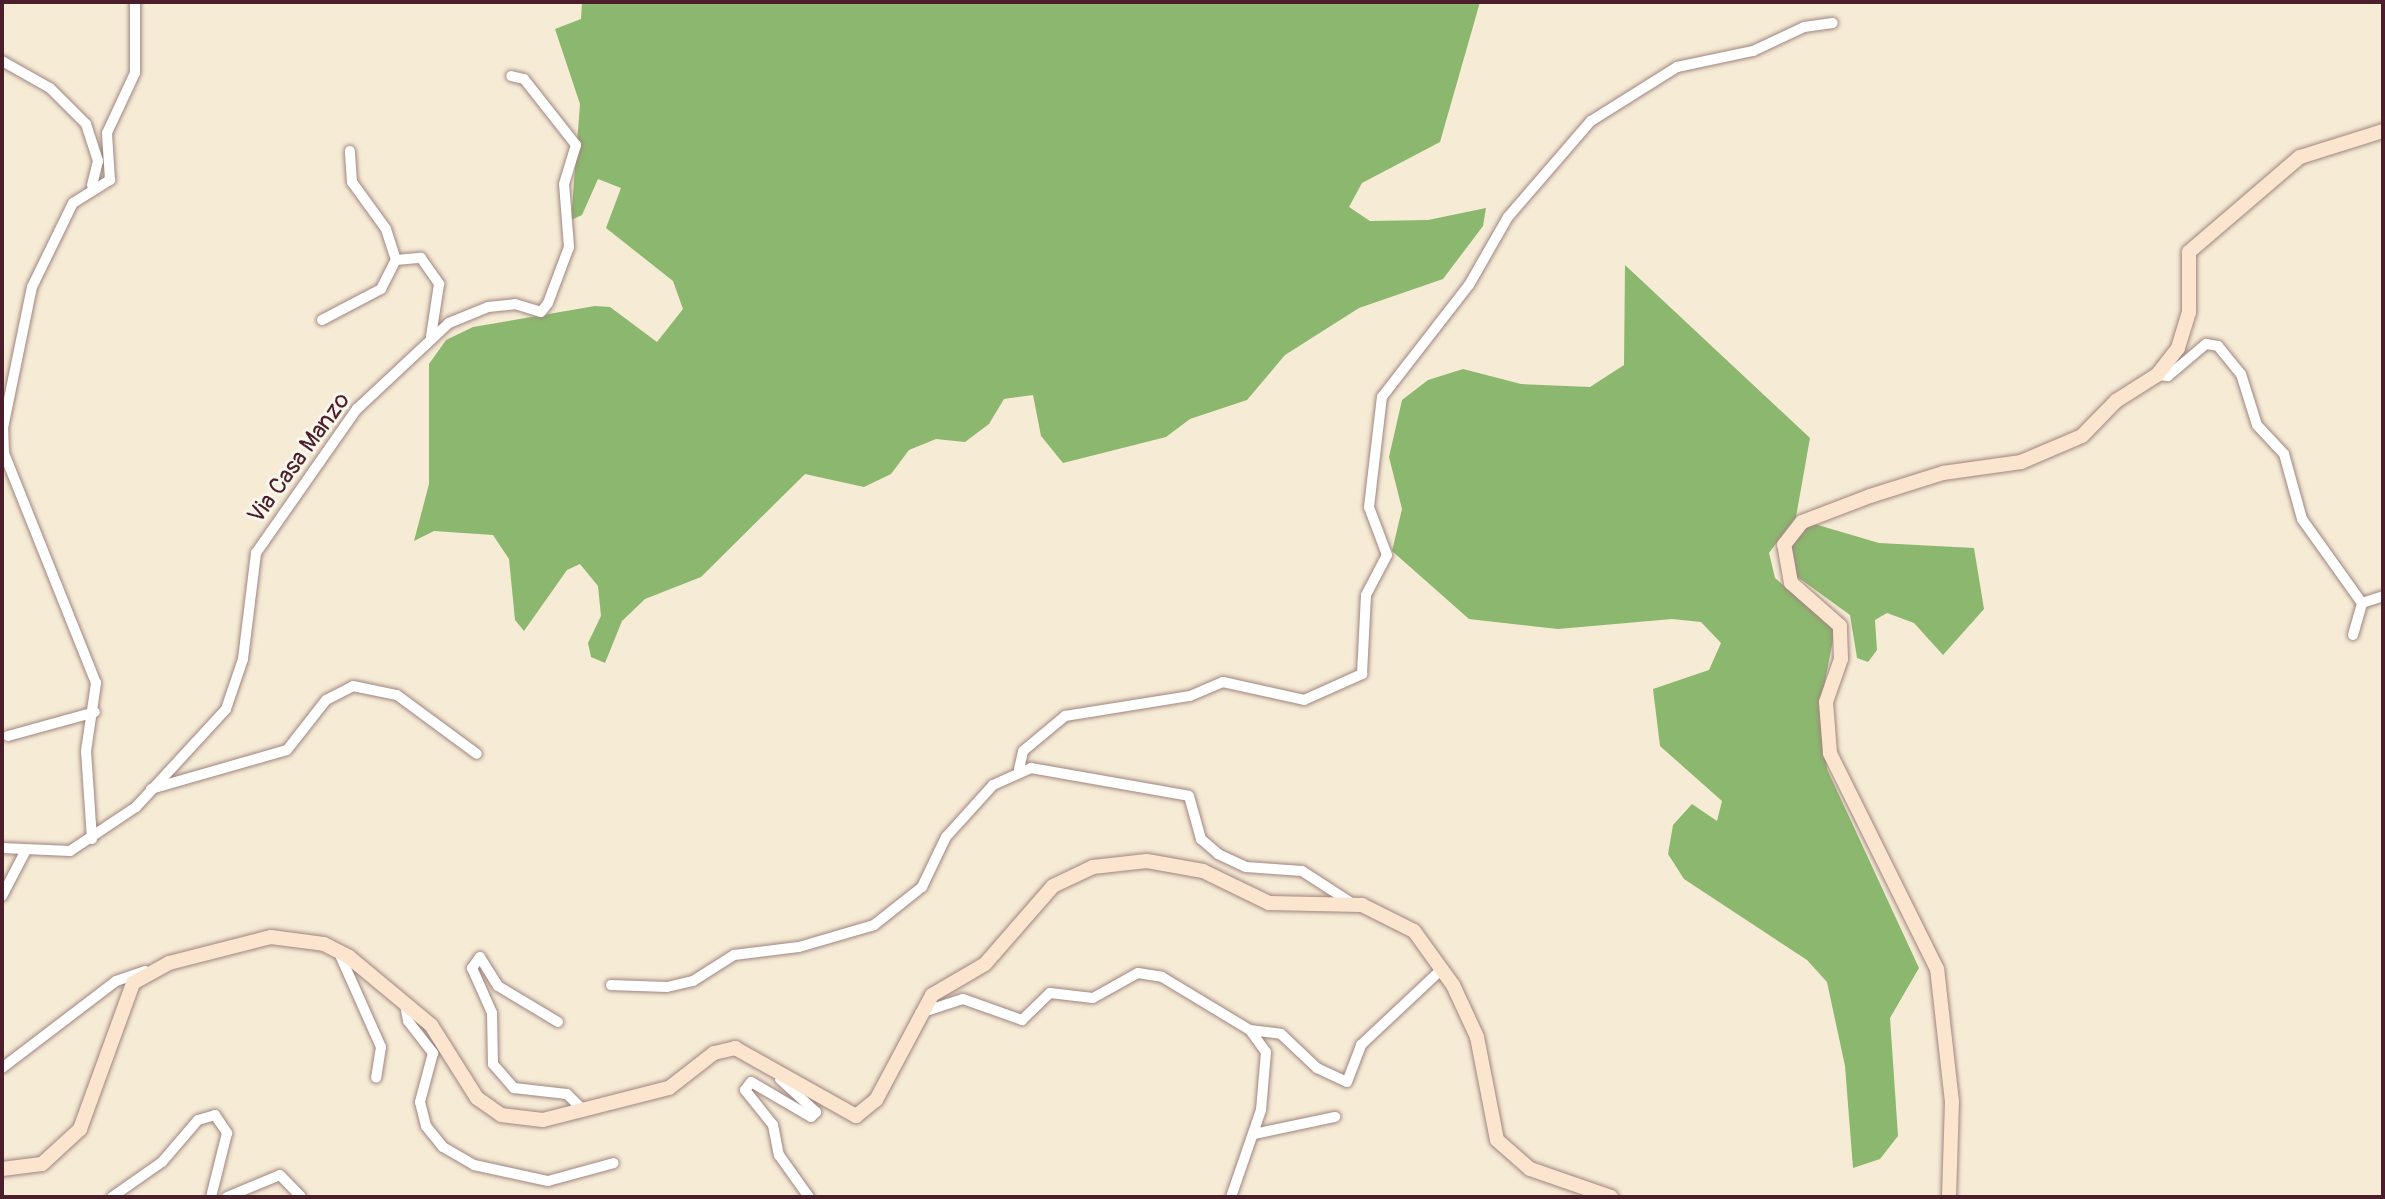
<!DOCTYPE html>
<style>
body{margin:0}
#map{position:relative;width:2385px;height:1199px;overflow:hidden;background:#f6ebd5;font-family:Pangolin,sans-serif}
div>[style]{position:absolute}
[style*='--x']{left:calc(var(--x)*1px);top:calc(var(--y)*1px);width:calc(var(--w)*1px);rotate:calc(var(--a)*1deg)}
.forest>*{inset:0;background:#8cb76e}
.roads{filter:drop-shadow(0 0 2px #a08580) drop-shadow(0 0 2px #a08580)}
.street>*{height:10px;margin:-5px;padding:0 5px;transform-origin:5px;border-radius:5px;background:#fff}
.secondary>*{height:14px;margin:-7px;padding:0 7px;transform-origin:7px;border-radius:7px;background:#fbe5cf}
span{translate:-50% -50%;white-space:nowrap;text-align:center;line-height:1.15;-webkit-text-stroke:6px #fbf7ec;paint-order:stroke}
.street-label{font-size:24px;color:#4a1f2b}
.frame{position:absolute;inset:0;border:4px solid #4a1f2b;pointer-events:none}
</style>
<div id="map">
<div class="forest">
<div style="clip-path:polygon(582px 2px,1480px 2px,1440px 142px,1362px 183px,1349px 207px,1370px 221px,1428px 220px,1486px 208px,1483px 226px,1443px 279px,1359px 308px,1285px 355px,1247px 400px,1190px 419px,1166px 437px,1063px 463px,1041px 436px,1033px 395px,1004px 399px,989px 424px,965px 442px,936px 439px,909px 450px,891px 474px,864px 487px,805px 474px,701px 577px,645px 599px,622px 621px,605px 663px,591px 657px,588px 643px,601px 616px,598px 586px,580px 564px,567px 570px,524px 631px,515px 620px,509px 559px,493px 535px,434px 531px,414px 541px,429px 484px,429px 364px,446px 340px,473px 327px,595px 306px,610px 307px,657px 342px,683px 309px,673px 281px,606px 228px,621px 188px,598px 179px,582px 215px,571px 220px,580px 104px,555px 29px,581px 19px)"></div>
<div style="clip-path:polygon(1625px 265px,1810px 438px,1796px 517px,1769px 553px,1775px 578px,1835px 630px,1821px 702px,1827px 769px,1919px 968px,1890px 1018px,1898px 1136px,1880px 1159px,1853px 1168px,1845px 1066px,1827px 982px,1807px 960px,1684px 879px,1668px 854px,1673px 825px,1692px 804px,1717px 821px,1722px 801px,1660px 746px,1653px 689px,1709px 670px,1721px 643px,1701px 622px,1672px 619px,1558px 629px,1469px 619px,1392px 551px,1402px 509px,1389px 457px,1402px 400px,1428px 380px,1463px 369px,1521px 384px,1590px 387px,1624px 365px)"></div>
<div style="clip-path:polygon(1811px 523px,1879px 543px,1974px 548px,1984px 609px,1943px 655px,1914px 623px,1887px 613px,1875px 620px,1877px 650px,1868px 662px,1857px 658px,1850px 615px,1792px 573px,1790px 544px)"></div>
</div>
<div class="roads">
<div class="street">
<div style="--x:2;--y:61;--w:55;--a:29.4"></div>
<div style="--x:50;--y:88;--w:51;--a:45"></div>
<div style="--x:86;--y:124;--w:39;--a:72"></div>
<div style="--x:98;--y:161;--w:25;--a:104"></div>
<div style="--x:396;--y:260;--w:25;--a:-5"></div>
<div style="--x:421;--y:258;--w:32;--a:55"></div>
<div style="--x:439;--y:284;--w:53;--a:98.7"></div>
<div style="--x:322;--y:320;--w:67;--a:-27.7"></div>
<div style="--x:381;--y:289;--w:33;--a:-63"></div>
<div style="--x:396;--y:260;--w:33;--a:-108"></div>
<div style="--x:386;--y:229;--w:58;--a:-125.9"></div>
<div style="--x:352;--y:182;--w:31;--a:-94"></div>
<div style="--x:2157;--y:375;--w:11;--a:5"></div>
<div style="--x:2168;--y:376;--w:50;--a:-40.1"></div>
<div style="--x:2206;--y:344;--w:12;--a:9"></div>
<div style="--x:2218;--y:346;--w:36;--a:51"></div>
<div style="--x:2241;--y:374;--w:53;--a:72.6"></div>
<div style="--x:2257;--y:425;--w:40;--a:47"></div>
<div style="--x:2284;--y:454;--w:67;--a:74.5"></div>
<div style="--x:2302;--y:519;--w:103;--a:54.5"></div>
<div style="--x:2362;--y:603;--w:22;--a:-18"></div>
<div style="--x:2353;--y:635;--w:33;--a:-74"></div>
<div style="--x:8;--y:736;--w:90;--a:-15.4"></div>
<div style="--x:1019;--y:769;--w:18;--a:-77"></div>
<div style="--x:1023;--y:751;--w:55;--a:-39.8"></div>
<div style="--x:1065;--y:716;--w:127;--a:-9.1"></div>
<div style="--x:1190;--y:696;--w:36;--a:-23"></div>
<div style="--x:1223;--y:682;--w:83;--a:12.5"></div>
<div style="--x:1304;--y:700;--w:64;--a:-24.1"></div>
<div style="--x:1362;--y:674;--w:79;--a:-87.1"></div>
<div style="--x:1366;--y:595;--w:45;--a:-62.3"></div>
<div style="--x:1387;--y:555;--w:51;--a:-110.6"></div>
<div style="--x:1369;--y:507;--w:111;--a:-83.3"></div>
<div style="--x:1382;--y:397;--w:142;--a:-52.2"></div>
<div style="--x:1469;--y:285;--w:78;--a:-60.2"></div>
<div style="--x:1508;--y:217;--w:127;--a:-49.2"></div>
<div style="--x:1591;--y:121;--w:102;--a:-32.1"></div>
<div style="--x:1677;--y:67;--w:78;--a:-11.9"></div>
<div style="--x:1753;--y:51;--w:56;--a:-25.2"></div>
<div style="--x:1804;--y:27;--w:29;--a:-8"></div>
<div style="--x:151;--y:789;--w:141;--a:-16"></div>
<div style="--x:287;--y:750;--w:63;--a:-52"></div>
<div style="--x:326;--y:700;--w:30;--a:-27"></div>
<div style="--x:353;--y:686;--w:45;--a:11.6"></div>
<div style="--x:397;--y:695;--w:99;--a:36.4"></div>
<div style="--x:92;--y:839;--w:88;--a:-93.9"></div>
<div style="--x:86;--y:751;--w:69;--a:-81.6"></div>
<div style="--x:96;--y:683;--w:248;--a:-111.8"></div>
<div style="--x:4;--y:453;--w:25;--a:-92"></div>
<div style="--x:3;--y:428;--w:144;--a:-78.4"></div>
<div style="--x:32;--y:287;--w:93;--a:-64"></div>
<div style="--x:73;--y:203;--w:44;--a:-31.9"></div>
<div style="--x:110;--y:180;--w:47;--a:-93.7"></div>
<div style="--x:107;--y:133;--w:66;--a:-65"></div>
<div style="--x:135;--y:73;--w:71;--a:-90"></div>
<div style="--x:2;--y:848;--w:68;--a:2.5"></div>
<div style="--x:70;--y:851;--w:79;--a:-33.7"></div>
<div style="--x:136;--y:807;--w:133;--a:-47.4"></div>
<div style="--x:226;--y:709;--w:53;--a:-71.2"></div>
<div style="--x:243;--y:659;--w:107;--a:-83"></div>
<div style="--x:256;--y:553;--w:176;--a:-55"></div>
<div style="--x:357;--y:409;--w:126;--a:-43.1"></div>
<div style="--x:449;--y:323;--w:42;--a:-22.3"></div>
<div style="--x:488;--y:307;--w:27;--a:-6"></div>
<div style="--x:515;--y:304;--w:27;--a:17"></div>
<div style="--x:541;--y:312;--w:11;--a:-52"></div>
<div style="--x:548;--y:303;--w:60;--a:-69.4"></div>
<div style="--x:569;--y:247;--w:63;--a:-94.5"></div>
<div style="--x:564;--y:184;--w:41;--a:-72.9"></div>
<div style="--x:576;--y:145;--w:84;--a:-128.2"></div>
<div style="--x:524;--y:79;--w:13;--a:-167"></div>
<div style="--x:2;--y:896;--w:52;--a:-62.4"></div>
<div style="--x:340;--y:955;--w:101;--a:66"></div>
<div style="--x:381;--y:1047;--w:31;--a:99"></div>
<div style="--x:611;--y:985;--w:56;--a:2"></div>
<div style="--x:667;--y:987;--w:27;--a:-13"></div>
<div style="--x:693;--y:981;--w:49;--a:-32.4"></div>
<div style="--x:734;--y:955;--w:65;--a:-7"></div>
<div style="--x:799;--y:947;--w:78;--a:-16.3"></div>
<div style="--x:874;--y:925;--w:61;--a:-38.4"></div>
<div style="--x:922;--y:887;--w:55;--a:-64.4"></div>
<div style="--x:946;--y:837;--w:70;--a:-47.9"></div>
<div style="--x:993;--y:785;--w:42;--a:-24.1"></div>
<div style="--x:1031;--y:768;--w:160;--a:10"></div>
<div style="--x:1189;--y:796;--w:45;--a:74.4"></div>
<div style="--x:1201;--y:839;--w:23;--a:41"></div>
<div style="--x:1218;--y:854;--w:31;--a:25"></div>
<div style="--x:1246;--y:867;--w:56;--a:4.1"></div>
<div style="--x:1302;--y:871;--w:57;--a:32.9"></div>
<div style="--x:405;--y:1004;--w:17;--a:80"></div>
<div style="--x:408;--y:1021;--w:41;--a:52"></div>
<div style="--x:433;--y:1053;--w:51;--a:104.9"></div>
<div style="--x:420;--y:1102;--w:25;--a:76"></div>
<div style="--x:426;--y:1126;--w:27;--a:51"></div>
<div style="--x:443;--y:1147;--w:36;--a:30"></div>
<div style="--x:474;--y:1165;--w:76;--a:12.2"></div>
<div style="--x:548;--y:1181;--w:68;--a:-15.3"></div>
<div style="--x:920;--y:1013;--w:45;--a:-18"></div>
<div style="--x:963;--y:999;--w:63;--a:19.6"></div>
<div style="--x:1022;--y:1020;--w:39;--a:-44"></div>
<div style="--x:1050;--y:993;--w:43;--a:6.6"></div>
<div style="--x:1093;--y:998;--w:51;--a:-29.1"></div>
<div style="--x:1138;--y:973;--w:24;--a:9"></div>
<div style="--x:1162;--y:977;--w:103;--a:31.1"></div>
<div style="--x:1250;--y:1030;--w:27;--a:54"></div>
<div style="--x:1266;--y:1052;--w:58;--a:94.9"></div>
<div style="--x:1261;--y:1110;--w:92;--a:109"></div>
<div style="--x:558;--y:1022;--w:70;--a:-149"></div>
<div style="--x:498;--y:986;--w:34;--a:-122"></div>
<div style="--x:480;--y:957;--w:14;--a:126"></div>
<div style="--x:472;--y:968;--w:49;--a:66"></div>
<div style="--x:492;--y:1013;--w:51;--a:88.9"></div>
<div style="--x:493;--y:1064;--w:32;--a:49"></div>
<div style="--x:514;--y:1088;--w:53;--a:6.5"></div>
<div style="--x:567;--y:1094;--w:20;--a:45"></div>
<div style="--x:1250;--y:1030;--w:31;--a:7"></div>
<div style="--x:1281;--y:1034;--w:50;--a:43.4"></div>
<div style="--x:1317;--y:1068;--w:33;--a:25"></div>
<div style="--x:1347;--y:1082;--w:40;--a:-69"></div>
<div style="--x:1361;--y:1045;--w:112;--a:-43.2"></div>
<div style="--x:2;--y:1068;--w:143;--a:-37.3"></div>
<div style="--x:116;--y:981;--w:31;--a:-19"></div>
<div style="--x:780;--y:1079;--w:49;--a:42.5"></div>
<div style="--x:816;--y:1112;--w:7;--a:135"></div>
<div style="--x:811;--y:1117;--w:69;--a:-149.7"></div>
<div style="--x:751;--y:1082;--w:10;--a:127"></div>
<div style="--x:745;--y:1090;--w:45;--a:51.3"></div>
<div style="--x:773;--y:1125;--w:31;--a:79"></div>
<div style="--x:779;--y:1155;--w:52;--a:54.5"></div>
<div style="--x:1254;--y:1134;--w:83;--a:-11.9"></div>
<div style="--x:112;--y:1197;--w:61;--a:-35"></div>
<div style="--x:162;--y:1162;--w:55;--a:-49.4"></div>
<div style="--x:198;--y:1120;--w:18;--a:-16"></div>
<div style="--x:215;--y:1115;--w:22;--a:56"></div>
<div style="--x:227;--y:1133;--w:66;--a:104"></div>
<div style="--x:227;--y:1197;--w:57;--a:-22.5"></div>
<div style="--x:280;--y:1175;--w:30;--a:46"></div>
</div>
<div class="secondary">
<div style="--x:2;--y:1169;--w:40;--a:-7.1"></div>
<div style="--x:42;--y:1164;--w:52;--a:-42.6"></div>
<div style="--x:80;--y:1129;--w:155;--a:-70"></div>
<div style="--x:133;--y:983;--w:41;--a:-29.1"></div>
<div style="--x:169;--y:963;--w:105;--a:-14.3"></div>
<div style="--x:271;--y:937;--w:53;--a:7.5"></div>
<div style="--x:324;--y:944;--w:28;--a:27"></div>
<div style="--x:349;--y:957;--w:107;--a:39.7"></div>
<div style="--x:431;--y:1025;--w:86;--a:57.8"></div>
<div style="--x:477;--y:1098;--w:29;--a:35"></div>
<div style="--x:501;--y:1115;--w:42;--a:6.8"></div>
<div style="--x:543;--y:1120;--w:130;--a:-14.3"></div>
<div style="--x:669;--y:1088;--w:57;--a:-37.9"></div>
<div style="--x:714;--y:1053;--w:22;--a:-13"></div>
<div style="--x:735;--y:1048;--w:139;--a:29.3"></div>
<div style="--x:856;--y:1116;--w:26;--a:-39"></div>
<div style="--x:876;--y:1100;--w:119;--a:-61.9"></div>
<div style="--x:932;--y:995;--w:61;--a:-30.3"></div>
<div style="--x:985;--y:964;--w:103;--a:-48.9"></div>
<div style="--x:1053;--y:886;--w:44;--a:-25.4"></div>
<div style="--x:1093;--y:867;--w:54;--a:-6.3"></div>
<div style="--x:1147;--y:861;--w:57;--a:10.1"></div>
<div style="--x:1203;--y:871;--w:73;--a:25.9"></div>
<div style="--x:1269;--y:903;--w:93;--a:1.2"></div>
<div style="--x:1362;--y:905;--w:58;--a:26.6"></div>
<div style="--x:1414;--y:931;--w:67;--a:54.2"></div>
<div style="--x:1453;--y:985;--w:57;--a:65.2"></div>
<div style="--x:1477;--y:1037;--w:105;--a:79"></div>
<div style="--x:1497;--y:1140;--w:44;--a:41.3"></div>
<div style="--x:1530;--y:1169;--w:86;--a:19.1"></div>
<div style="--x:1949;--y:1197;--w:95;--a:-88.2"></div>
<div style="--x:1952;--y:1102;--w:134;--a:-96.4"></div>
<div style="--x:1937;--y:969;--w:241;--a:-116.4"></div>
<div style="--x:1830;--y:753;--w:51;--a:-94.5"></div>
<div style="--x:1826;--y:702;--w:46;--a:-70.8"></div>
<div style="--x:1841;--y:659;--w:33;--a:-92"></div>
<div style="--x:1840;--y:626;--w:65;--a:-138.7"></div>
<div style="--x:1791;--y:583;--w:39;--a:-100"></div>
<div style="--x:1784;--y:545;--w:29;--a:-52"></div>
<div style="--x:1802;--y:522;--w:73;--a:-20.9"></div>
<div style="--x:1870;--y:496;--w:77;--a:-17.5"></div>
<div style="--x:1943;--y:473;--w:79;--a:-8"></div>
<div style="--x:2021;--y:462;--w:66;--a:-23.1"></div>
<div style="--x:2082;--y:436;--w:49;--a:-45.8"></div>
<div style="--x:2116;--y:401;--w:49;--a:-32.4"></div>
<div style="--x:2157;--y:375;--w:34;--a:-52"></div>
<div style="--x:2178;--y:348;--w:38;--a:-73"></div>
<div style="--x:2189;--y:312;--w:60;--a:-90"></div>
<div style="--x:2189;--y:252;--w:146;--a:-40.6"></div>
<div style="--x:2300;--y:157;--w:87;--a:-17.4"></div>
</div>
</div>
<div class="street-label">
<span style="left:299px;top:458px;rotate:-54deg">Via Casa Manzo</span>
</div>
<div class="frame"></div>
</div>
